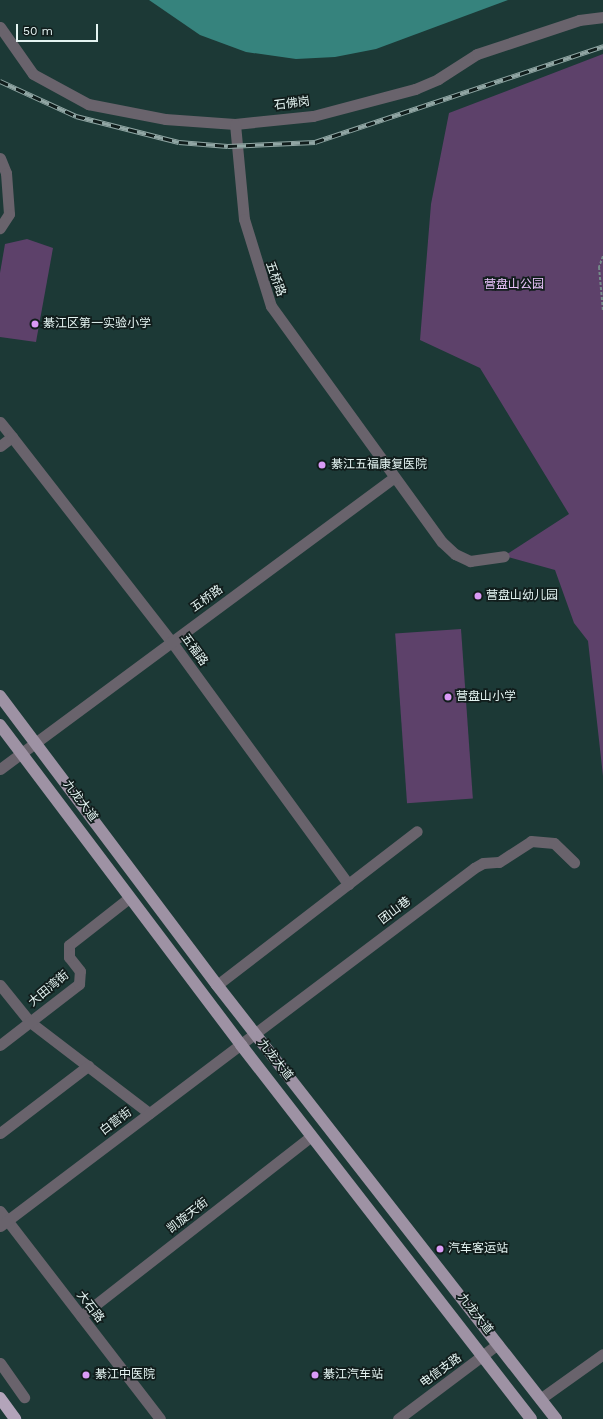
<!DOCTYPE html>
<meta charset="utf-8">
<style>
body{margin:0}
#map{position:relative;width:603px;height:1419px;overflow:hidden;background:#1c3936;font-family:"Work Sans","Noto Sans SC",sans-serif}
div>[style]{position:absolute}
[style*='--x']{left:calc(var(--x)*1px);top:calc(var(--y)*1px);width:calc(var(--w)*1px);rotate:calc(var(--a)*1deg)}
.green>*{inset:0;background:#5d416a;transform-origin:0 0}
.water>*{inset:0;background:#36837d}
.path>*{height:2px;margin-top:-1px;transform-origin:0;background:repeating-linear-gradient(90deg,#748b89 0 3px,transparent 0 5px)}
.street>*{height:11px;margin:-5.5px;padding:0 5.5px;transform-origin:5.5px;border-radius:5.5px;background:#69636c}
.primary>*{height:12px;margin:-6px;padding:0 6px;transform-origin:6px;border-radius:6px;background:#9e92a4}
.highway>*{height:12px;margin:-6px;padding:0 6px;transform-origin:6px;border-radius:6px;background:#b3a4ba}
.rail>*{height:4.5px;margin-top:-2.25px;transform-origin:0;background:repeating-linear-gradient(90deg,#111d1c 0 9px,#91a6a4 0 18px);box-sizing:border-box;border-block:1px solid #91a6a4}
.dots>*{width:11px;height:11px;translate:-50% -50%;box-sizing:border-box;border:2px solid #111d1c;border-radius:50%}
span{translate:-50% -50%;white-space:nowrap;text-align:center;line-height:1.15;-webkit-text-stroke:3.5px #111d1c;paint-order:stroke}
.street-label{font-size:12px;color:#e4f4f2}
.park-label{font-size:12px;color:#e9c3fa}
.poi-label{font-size:12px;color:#e4f4f2}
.left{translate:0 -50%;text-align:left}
.scale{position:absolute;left:16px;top:24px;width:82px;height:18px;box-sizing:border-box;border:2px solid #e4f4f2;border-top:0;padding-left:5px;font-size:12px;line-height:14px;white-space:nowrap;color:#e4f4f2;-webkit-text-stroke:3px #111d1c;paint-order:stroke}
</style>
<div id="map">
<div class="green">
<div style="clip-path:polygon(603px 54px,603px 776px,588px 641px,574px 623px,555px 570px,504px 556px,569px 514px,480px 368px,420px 340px,431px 204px,449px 113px)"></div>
<div style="clip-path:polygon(27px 239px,53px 248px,36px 342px,0 337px,0 273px,5px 244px)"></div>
<div style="left:461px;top:629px;width:170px;height:66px;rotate:86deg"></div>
</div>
<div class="water">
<div style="clip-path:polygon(149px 0,508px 0,376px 49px,335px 57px,296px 59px,246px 52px,200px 35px)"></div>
</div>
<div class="path">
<div style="--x:603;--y:256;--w:12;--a:110"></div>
<div style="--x:599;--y:267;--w:44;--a:84.8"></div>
</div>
<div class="street">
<div style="--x:0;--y:27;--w:57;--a:54.9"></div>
<div style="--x:33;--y:74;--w:63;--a:28.6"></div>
<div style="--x:88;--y:104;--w:78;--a:11"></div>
<div style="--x:165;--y:119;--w:70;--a:4.1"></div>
<div style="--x:235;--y:124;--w:78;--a:-5.9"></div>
<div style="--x:313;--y:116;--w:106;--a:-14.8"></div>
<div style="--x:415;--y:89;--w:25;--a:-23"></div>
<div style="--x:438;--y:79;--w:46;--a:-32.7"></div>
<div style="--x:477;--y:54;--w:108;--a:-18.4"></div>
<div style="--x:579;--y:20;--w:24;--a:-7"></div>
<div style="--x:235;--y:124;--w:95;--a:84.6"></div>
<div style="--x:244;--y:219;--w:91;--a:72.8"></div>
<div style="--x:271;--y:306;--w:291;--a:54.1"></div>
<div style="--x:442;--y:542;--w:18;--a:43"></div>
<div style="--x:455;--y:554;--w:17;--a:25"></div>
<div style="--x:470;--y:561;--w:34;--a:-8"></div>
<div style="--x:0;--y:158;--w:16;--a:68"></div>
<div style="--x:6;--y:173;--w:41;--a:85.8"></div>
<div style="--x:9;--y:214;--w:17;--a:123"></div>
<div style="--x:0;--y:422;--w:19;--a:51"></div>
<div style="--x:0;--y:446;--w:15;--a:-37"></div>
<div style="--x:12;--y:437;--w:259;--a:52.1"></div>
<div style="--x:171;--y:641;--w:301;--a:53.9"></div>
<div style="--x:0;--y:769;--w:489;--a:-36.5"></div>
<div style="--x:0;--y:985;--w:48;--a:51"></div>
<div style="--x:30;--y:1022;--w:150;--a:37.4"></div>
<div style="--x:217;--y:985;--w:252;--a:-37.6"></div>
<div style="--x:0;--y:1045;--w:100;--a:-37.7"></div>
<div style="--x:79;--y:984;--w:13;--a:-86"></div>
<div style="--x:80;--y:971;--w:18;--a:-128"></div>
<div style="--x:69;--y:957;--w:12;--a:-90"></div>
<div style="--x:69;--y:945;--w:76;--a:-38.1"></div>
<div style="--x:0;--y:1133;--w:111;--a:-37.3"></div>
<div style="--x:0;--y:1211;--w:262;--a:52.4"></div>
<div style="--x:0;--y:1226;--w:594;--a:-37.06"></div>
<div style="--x:474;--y:868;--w:10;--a:-29"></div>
<div style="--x:483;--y:863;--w:16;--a:-4"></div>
<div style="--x:499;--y:862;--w:38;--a:-33"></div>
<div style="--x:531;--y:841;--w:23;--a:5"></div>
<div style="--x:554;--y:843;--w:28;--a:44"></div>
<div style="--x:81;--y:1316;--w:292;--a:-38"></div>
<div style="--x:0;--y:1363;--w:42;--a:54.8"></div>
<div style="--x:540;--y:1399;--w:77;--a:-35.5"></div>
<div style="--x:398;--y:1419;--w:125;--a:-36.9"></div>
</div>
<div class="primary">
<div style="--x:0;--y:696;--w:361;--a:53.1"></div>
<div style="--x:217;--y:985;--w:551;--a:52.01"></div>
<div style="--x:0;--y:725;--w:401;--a:53"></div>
<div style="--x:241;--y:1045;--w:473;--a:52.2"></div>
</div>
<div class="highway">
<div style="--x:0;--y:1398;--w:26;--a:54"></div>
</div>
<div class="rail">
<div style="--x:0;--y:81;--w:84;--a:24.7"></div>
<div style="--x:76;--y:116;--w:106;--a:14.2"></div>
<div style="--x:179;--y:142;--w:49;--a:4.7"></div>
<div style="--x:228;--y:146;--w:87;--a:-2.6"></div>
<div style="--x:315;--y:142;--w:304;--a:-18.4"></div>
</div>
<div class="dots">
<div style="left:35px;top:324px;background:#da9af6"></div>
<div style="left:322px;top:465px;background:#da9af6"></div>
<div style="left:478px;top:596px;background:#da9af6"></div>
<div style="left:448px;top:697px;background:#da9af6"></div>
<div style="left:440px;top:1249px;background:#da9af6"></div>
<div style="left:86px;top:1375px;background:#da9af6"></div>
<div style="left:315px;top:1375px;background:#da9af6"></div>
</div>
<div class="street-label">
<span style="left:292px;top:104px;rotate:-7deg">石佛岗</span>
<span style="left:275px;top:279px;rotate:70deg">五桥路</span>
<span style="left:207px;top:599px;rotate:-36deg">五桥路</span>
<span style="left:194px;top:650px;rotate:54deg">五福路</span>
<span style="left:80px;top:801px;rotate:53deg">九龙大道</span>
<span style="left:395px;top:911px;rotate:-37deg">团山巷</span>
<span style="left:49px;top:989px;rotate:-40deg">大田湾街</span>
<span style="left:275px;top:1060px;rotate:52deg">九龙大道</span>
<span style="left:116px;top:1122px;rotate:-37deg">白营街</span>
<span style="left:188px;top:1216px;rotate:-38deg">凯旋天街</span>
<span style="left:90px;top:1307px;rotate:52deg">大石路</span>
<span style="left:475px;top:1314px;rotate:52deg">九龙大道</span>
<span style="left:441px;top:1371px;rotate:-36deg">电信支路</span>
</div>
<div class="park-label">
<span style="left:514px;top:285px">营盘山公园</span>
</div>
<div class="poi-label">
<span class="left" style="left:43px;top:324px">綦江区第一实验小学</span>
<span class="left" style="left:331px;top:465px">綦江五福康复医院</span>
<span class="left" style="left:486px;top:596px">营盘山幼儿园</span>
<span class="left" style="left:456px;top:697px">营盘山小学</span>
<span class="left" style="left:448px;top:1249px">汽车客运站</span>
<span class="left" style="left:95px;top:1375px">綦江中医院</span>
<span class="left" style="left:323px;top:1375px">綦江汽车站</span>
</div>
<div class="scale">50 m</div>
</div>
